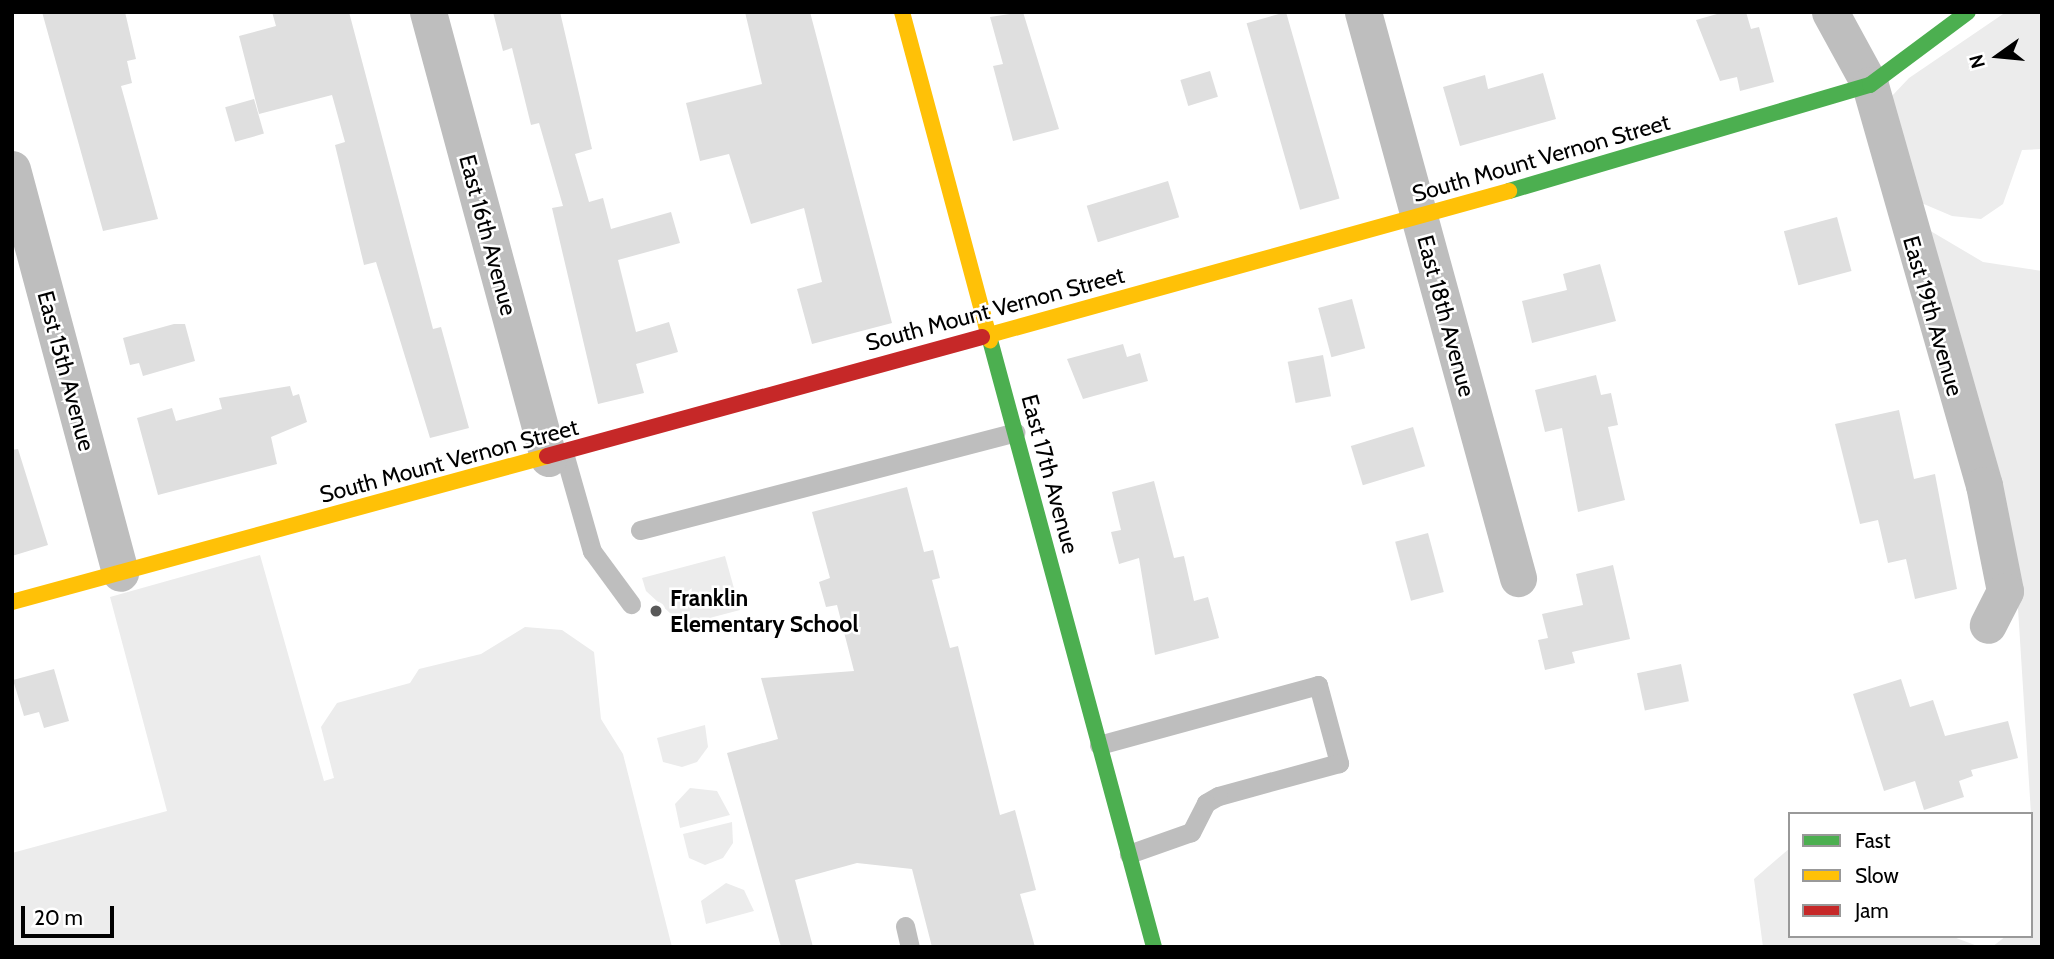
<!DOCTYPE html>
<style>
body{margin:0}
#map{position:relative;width:2054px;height:959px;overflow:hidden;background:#fff;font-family:Cabin,sans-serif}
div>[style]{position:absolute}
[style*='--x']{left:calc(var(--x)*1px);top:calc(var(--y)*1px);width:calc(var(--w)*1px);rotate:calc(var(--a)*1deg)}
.green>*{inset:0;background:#ececec}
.building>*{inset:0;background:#dfdfdf;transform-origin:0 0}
.lane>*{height:19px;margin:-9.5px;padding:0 9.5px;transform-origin:9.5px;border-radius:9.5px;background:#bebebe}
.street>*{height:37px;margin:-18.5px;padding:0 18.5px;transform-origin:18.5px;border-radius:18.5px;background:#bebebe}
.fast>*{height:16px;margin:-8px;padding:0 8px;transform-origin:8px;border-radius:8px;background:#4caf50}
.slow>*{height:16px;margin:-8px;padding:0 8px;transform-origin:8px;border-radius:8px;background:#ffc107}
.jam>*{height:16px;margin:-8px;padding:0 8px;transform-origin:8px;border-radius:8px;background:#c62828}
.dots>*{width:19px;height:19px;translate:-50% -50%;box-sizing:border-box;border:4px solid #fff;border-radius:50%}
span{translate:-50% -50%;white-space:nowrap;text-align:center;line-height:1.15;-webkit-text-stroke:5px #fff;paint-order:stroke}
.street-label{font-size:23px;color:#000}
.poi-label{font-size:23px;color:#000;font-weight:700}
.left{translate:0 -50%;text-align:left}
.frame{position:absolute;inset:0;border:14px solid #000;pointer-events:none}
.legend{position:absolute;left:1788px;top:812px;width:245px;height:126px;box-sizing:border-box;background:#fff;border:2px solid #999;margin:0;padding:9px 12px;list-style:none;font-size:21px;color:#000}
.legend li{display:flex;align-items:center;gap:14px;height:35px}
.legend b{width:35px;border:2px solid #999}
.north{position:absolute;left:1963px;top:21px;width:70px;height:70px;-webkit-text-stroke:5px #fff;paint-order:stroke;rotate:255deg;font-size:19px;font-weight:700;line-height:28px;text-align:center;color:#000}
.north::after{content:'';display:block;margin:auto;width:24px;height:32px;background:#000;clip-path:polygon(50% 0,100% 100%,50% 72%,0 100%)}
.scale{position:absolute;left:21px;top:906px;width:93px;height:32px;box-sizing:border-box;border:4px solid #000;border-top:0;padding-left:9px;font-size:21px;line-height:24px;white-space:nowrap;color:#000;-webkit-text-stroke:5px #fff;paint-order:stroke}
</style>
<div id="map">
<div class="green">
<div style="clip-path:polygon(2006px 12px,2042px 12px,2042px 149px,2022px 150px,2003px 204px,1981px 219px,1952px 216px,1912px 199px,1891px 97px,1909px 78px)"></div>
<div style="clip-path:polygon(1917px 223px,1983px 262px,2042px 271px,2042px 947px,1992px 947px,2006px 936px,2031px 936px,2031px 814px,2017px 593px)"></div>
<div style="clip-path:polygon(260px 555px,324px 781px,334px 778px,321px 727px,337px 703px,410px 683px,419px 669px,481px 654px,525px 627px,562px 630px,594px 652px,601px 719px,623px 754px,672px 947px,12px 947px,12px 853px,167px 811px,110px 597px)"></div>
<div style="clip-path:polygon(725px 556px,740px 610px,683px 625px,646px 591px,642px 578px)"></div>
<div style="clip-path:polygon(705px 725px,708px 747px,697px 762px,682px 767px,663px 762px,657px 738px)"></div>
<div style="clip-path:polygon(690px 788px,717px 791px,730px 815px,680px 828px,675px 804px)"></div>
<div style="clip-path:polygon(732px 822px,733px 843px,723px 858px,705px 865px,689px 858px,683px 834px)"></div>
<div style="clip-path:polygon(1790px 848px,1790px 936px,1951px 936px,1980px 947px,1763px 947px,1754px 879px)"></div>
<div style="clip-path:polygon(726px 883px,744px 890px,754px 911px,706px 924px,701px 901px)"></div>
</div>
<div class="building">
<div style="clip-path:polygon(42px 12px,125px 12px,136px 59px,127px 61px,132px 83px,121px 86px,158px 219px,103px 231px)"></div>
<div style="clip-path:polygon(272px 12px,349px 12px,433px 329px,441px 327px,469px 428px,430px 438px,376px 262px,364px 265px,335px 145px,345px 142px,332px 95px,259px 114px,239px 36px,276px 26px)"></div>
<div style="clip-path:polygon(493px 12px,560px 12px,592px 149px,575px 154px,589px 202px,603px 198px,611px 229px,671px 212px,680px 243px,618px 260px,636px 332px,669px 322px,678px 352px,636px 364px,644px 393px,598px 404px,552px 208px,563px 206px,539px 123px,531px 125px,512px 48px,503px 51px)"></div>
<div style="clip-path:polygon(745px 12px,810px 12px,892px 323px,812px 344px,797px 289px,822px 282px,804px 208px,751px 224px,729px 154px,700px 161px,686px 103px,762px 84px)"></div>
<div style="clip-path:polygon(1023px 12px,1059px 129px,1013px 141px,993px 66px,1003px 64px,990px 17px)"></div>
<div style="left:1286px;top:12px;width:194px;height:41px;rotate:74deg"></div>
<div style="clip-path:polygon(1724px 12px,1746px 12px,1751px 29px,1759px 27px,1774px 82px,1740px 91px,1737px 77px,1720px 81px,1696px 20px)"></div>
<div style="left:1210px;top:71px;width:27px;height:31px;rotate:73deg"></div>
<div style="clip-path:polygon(1543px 73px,1556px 119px,1460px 146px,1443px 87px,1485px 75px,1488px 89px)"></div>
<div style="left:254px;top:99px;width:36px;height:30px;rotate:74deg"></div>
<div style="left:1168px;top:181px;width:38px;height:85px;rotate:73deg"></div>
<div style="left:1837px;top:217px;width:56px;height:55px;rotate:75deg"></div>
<div style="clip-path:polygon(1600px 264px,1616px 321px,1532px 343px,1522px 301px,1567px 290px,1563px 274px)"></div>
<div style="left:1352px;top:299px;width:51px;height:35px;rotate:75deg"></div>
<div style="clip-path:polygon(174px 324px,185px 324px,195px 361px,143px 376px,139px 363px,130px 365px,123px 338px)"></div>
<div style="clip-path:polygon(1123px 344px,1127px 357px,1140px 353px,1148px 381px,1083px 399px,1067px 359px)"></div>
<div style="left:1323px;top:355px;width:42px;height:36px;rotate:79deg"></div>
<div style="clip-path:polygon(1596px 375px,1601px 395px,1611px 393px,1618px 425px,1608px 427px,1625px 500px,1578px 512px,1562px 428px,1545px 432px,1535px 390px)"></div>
<div style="clip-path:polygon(290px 386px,293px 396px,299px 394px,307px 422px,271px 437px,277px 464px,158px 495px,137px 418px,172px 408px,176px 421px,222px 409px,219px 398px)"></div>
<div style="clip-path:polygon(1899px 410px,1914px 479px,1935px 474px,1957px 589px,1915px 599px,1906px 559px,1888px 563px,1878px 520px,1860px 524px,1835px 424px)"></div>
<div style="left:1413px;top:427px;width:41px;height:65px;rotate:73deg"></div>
<div style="clip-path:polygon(18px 449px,48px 545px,12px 556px,12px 450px)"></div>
<div style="clip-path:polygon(1154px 481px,1174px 558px,1184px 556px,1194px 601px,1208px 597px,1219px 638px,1155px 655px,1139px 558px,1119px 564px,1111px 532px,1121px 530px,1112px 492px)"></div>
<div style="clip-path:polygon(907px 487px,924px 552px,933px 550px,940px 578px,932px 580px,950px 648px,958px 646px,1000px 815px,1015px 810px,1036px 890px,1020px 894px,1035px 947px,932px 947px,912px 869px,857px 863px,795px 880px,813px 947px,781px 947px,727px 753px,778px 739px,761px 678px,854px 671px,837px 605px,826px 607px,819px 582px,830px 578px,812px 512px)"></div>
<div style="left:1428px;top:533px;width:61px;height:34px;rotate:75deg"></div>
<div style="clip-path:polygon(1613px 565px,1630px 639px,1572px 652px,1575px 663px,1545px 670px,1538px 640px,1548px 638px,1542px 614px,1583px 605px,1576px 574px)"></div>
<div style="left:1681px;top:664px;width:38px;height:45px;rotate:78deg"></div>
<div style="clip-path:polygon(54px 669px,69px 721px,44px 728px,39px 712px,24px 716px,13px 680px)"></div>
<div style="clip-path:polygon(1901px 679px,1910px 707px,1933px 700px,1945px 736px,2008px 721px,2018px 758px,1971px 770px,1973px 776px,1959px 781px,1964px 797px,1924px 810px,1915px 781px,1884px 791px,1853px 694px)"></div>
</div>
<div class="lane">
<div style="--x:564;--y:453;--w:102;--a:74.1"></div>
<div style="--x:592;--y:551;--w:66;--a:53.7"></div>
<div style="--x:640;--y:530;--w:388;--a:-14.6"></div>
<div style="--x:1099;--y:745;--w:227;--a:-15.3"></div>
<div style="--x:1318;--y:685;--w:81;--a:74.9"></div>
<div style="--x:1339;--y:763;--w:125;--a:164.7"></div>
<div style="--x:1218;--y:796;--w:14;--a:150"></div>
<div style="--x:1206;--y:803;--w:33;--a:117"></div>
<div style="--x:1191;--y:832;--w:66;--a:160.5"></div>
<div style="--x:905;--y:926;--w:22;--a:77"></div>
</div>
<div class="street">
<div style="--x:428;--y:12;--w:462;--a:74.9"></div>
<div style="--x:1363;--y:12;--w:587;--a:74.68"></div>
<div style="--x:1830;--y:12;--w:83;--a:61.3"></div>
<div style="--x:1870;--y:85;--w:416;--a:74.1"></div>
<div style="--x:1984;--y:485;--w:108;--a:78.8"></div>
<div style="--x:2005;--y:591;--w:38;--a:117"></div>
<div style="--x:12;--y:169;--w:418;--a:75"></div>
</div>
<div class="fast">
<div style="--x:1509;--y:191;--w:376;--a:-16.4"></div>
<div style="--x:1870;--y:85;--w:122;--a:-36.7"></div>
<div style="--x:990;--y:340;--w:629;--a:74.88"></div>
</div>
<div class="slow">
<div style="--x:902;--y:12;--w:340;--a:75"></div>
<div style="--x:982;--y:337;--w:547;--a:-15.48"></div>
<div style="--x:12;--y:602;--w:555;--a:-15.26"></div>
</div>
<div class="jam">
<div style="--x:547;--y:456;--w:451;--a:-15.3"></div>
</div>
<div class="dots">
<div style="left:656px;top:611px;background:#595959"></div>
</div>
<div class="street-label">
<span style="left:1541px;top:158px;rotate:-16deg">South Mount Vernon Street</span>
<span style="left:488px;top:235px;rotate:75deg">East 16th Avenue</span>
<span style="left:995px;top:309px;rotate:-15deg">South Mount Vernon Street</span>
<span style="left:1446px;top:316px;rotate:75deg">East 18th Avenue</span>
<span style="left:1933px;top:316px;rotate:74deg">East 19th Avenue</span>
<span style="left:66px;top:371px;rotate:75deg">East 15th Avenue</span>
<span style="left:449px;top:461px;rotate:-15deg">South Mount Vernon Street</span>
<span style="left:1050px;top:474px;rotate:75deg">East 17th Avenue</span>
</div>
<div class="poi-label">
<span class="left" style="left:670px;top:611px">Franklin<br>Elementary School</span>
</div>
<div class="frame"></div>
<ul class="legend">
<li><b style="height:9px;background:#4caf50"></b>Fast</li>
<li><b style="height:9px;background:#ffc107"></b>Slow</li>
<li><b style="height:9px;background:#c62828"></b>Jam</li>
</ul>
<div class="north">N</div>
<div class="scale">20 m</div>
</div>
